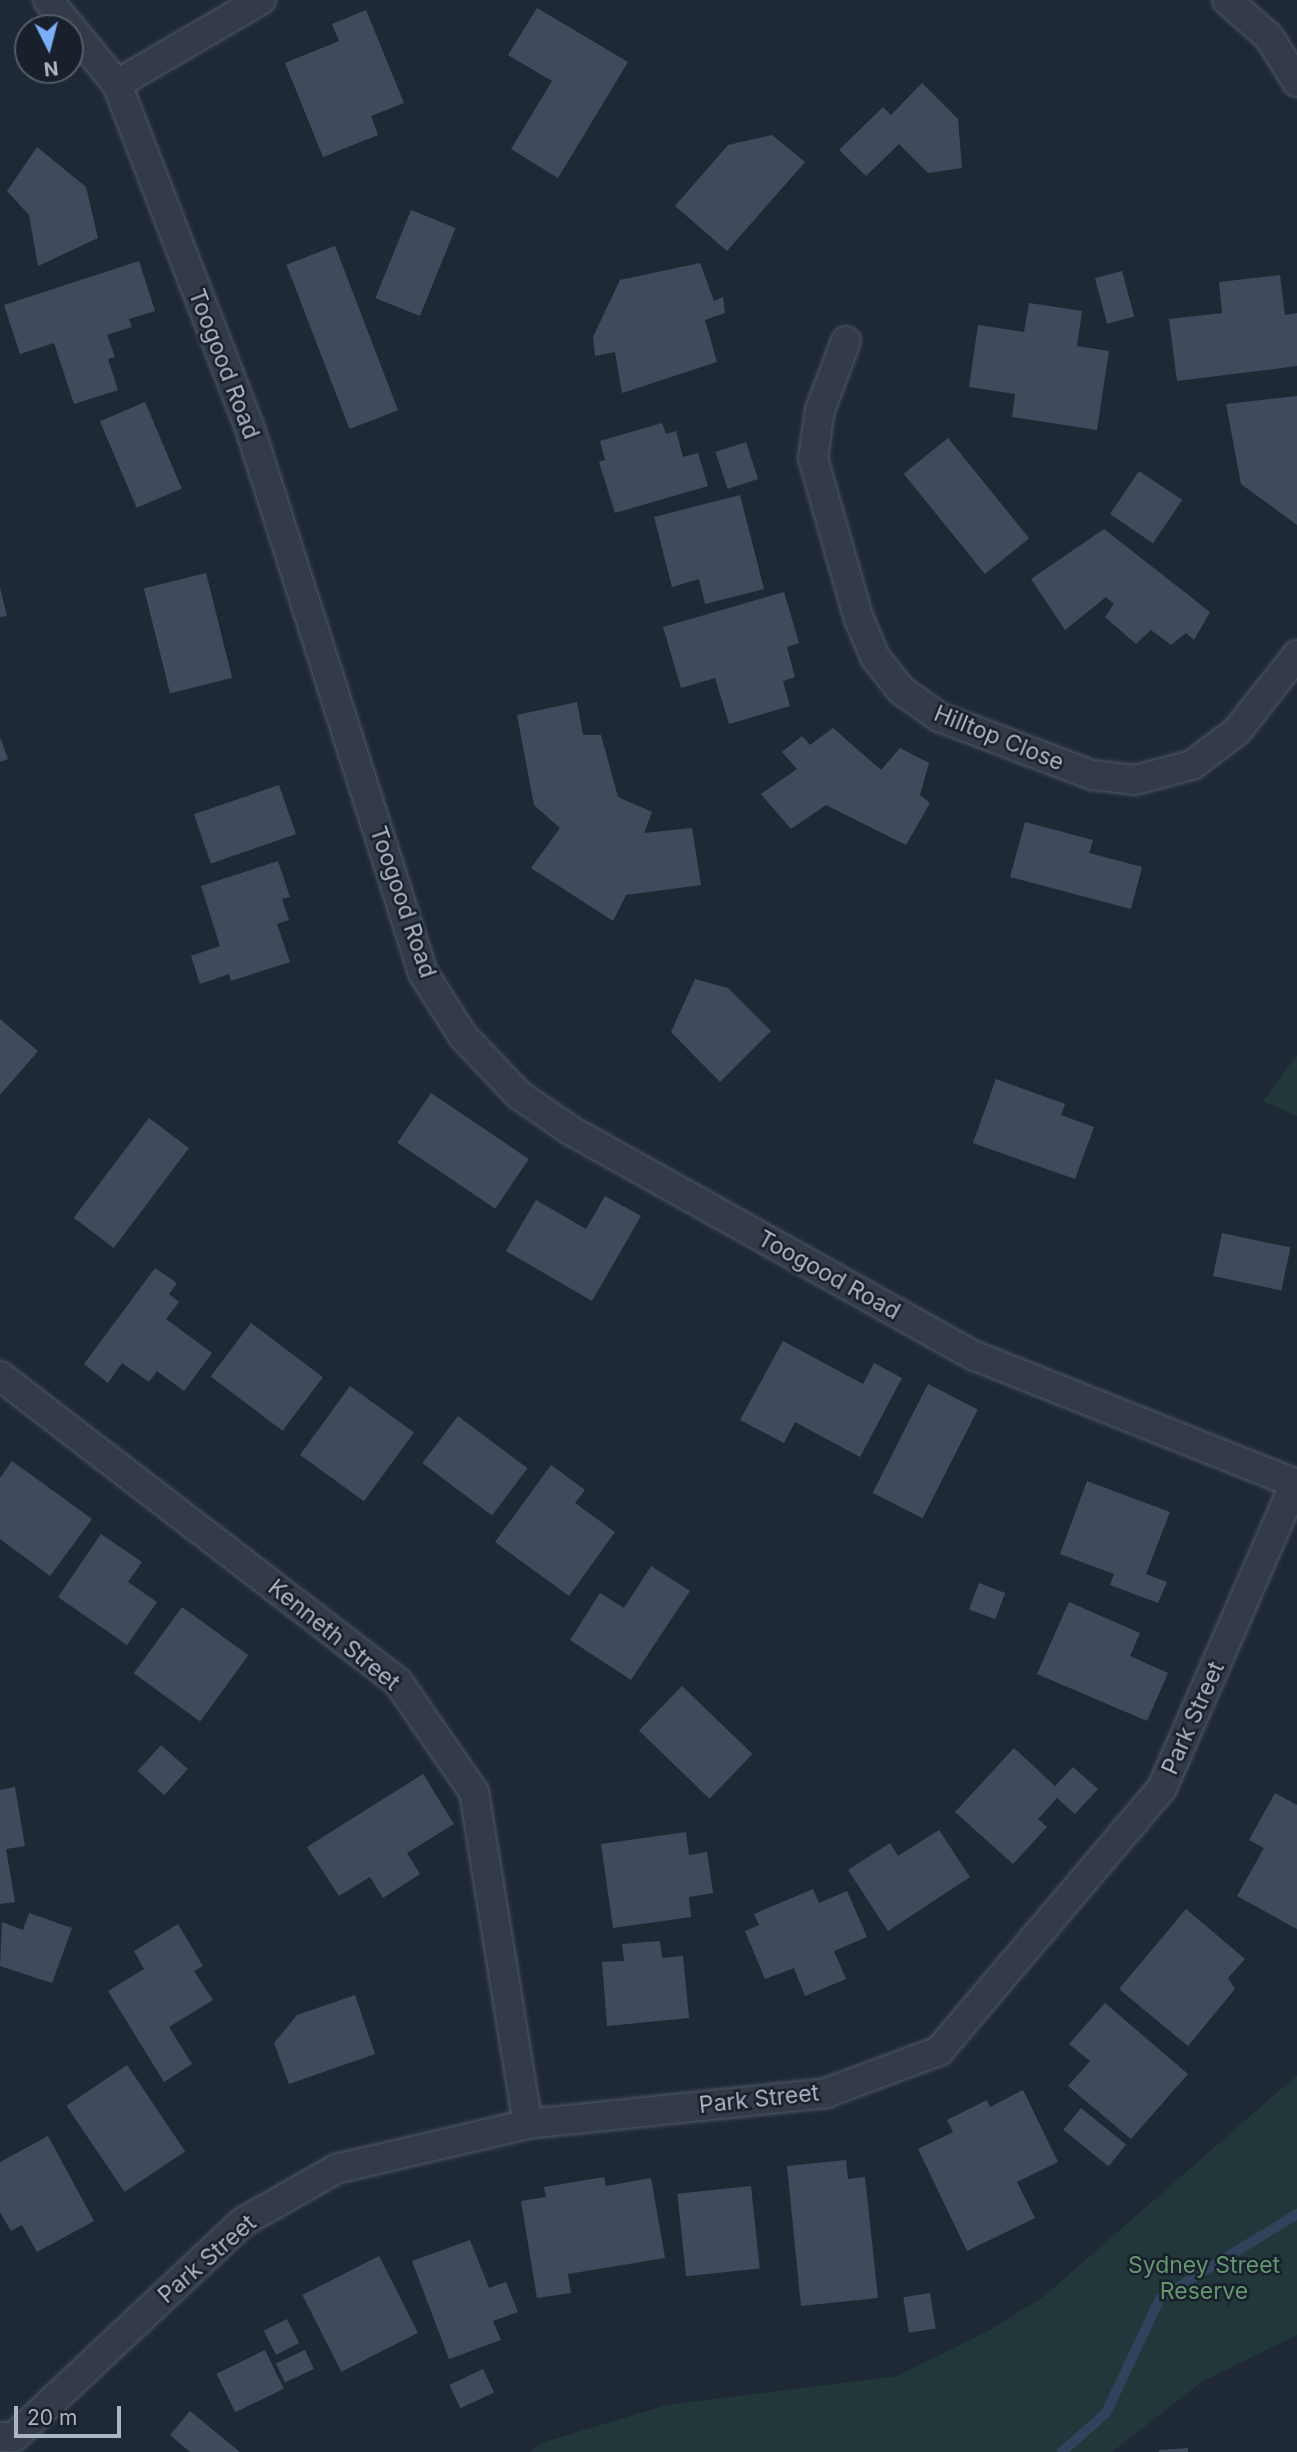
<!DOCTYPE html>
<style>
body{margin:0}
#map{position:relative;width:1297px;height:2452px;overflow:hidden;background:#1f2936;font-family:Inter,sans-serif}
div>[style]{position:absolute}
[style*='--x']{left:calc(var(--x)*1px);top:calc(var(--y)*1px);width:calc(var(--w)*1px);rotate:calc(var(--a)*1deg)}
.green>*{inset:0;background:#223739}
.stream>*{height:10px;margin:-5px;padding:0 5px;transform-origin:5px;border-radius:5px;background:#30435d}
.building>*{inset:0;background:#3f4b5c;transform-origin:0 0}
.roads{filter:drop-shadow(0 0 2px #505865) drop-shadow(0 0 2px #505865)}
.street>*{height:28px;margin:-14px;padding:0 14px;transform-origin:14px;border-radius:14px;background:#323b47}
span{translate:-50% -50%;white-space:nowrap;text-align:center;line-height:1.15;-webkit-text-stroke:5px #18202b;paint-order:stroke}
.street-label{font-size:23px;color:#acb5c4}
.park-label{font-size:23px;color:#63956e}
.north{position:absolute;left:14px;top:14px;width:70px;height:70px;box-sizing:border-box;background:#18202b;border:2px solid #535c68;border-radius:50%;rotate:174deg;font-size:19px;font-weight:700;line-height:28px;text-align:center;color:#acb5c4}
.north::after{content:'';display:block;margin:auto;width:24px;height:32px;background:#7badfb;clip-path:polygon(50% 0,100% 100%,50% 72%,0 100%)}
.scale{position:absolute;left:14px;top:2406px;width:107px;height:32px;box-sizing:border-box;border:4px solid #acb5c4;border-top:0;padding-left:9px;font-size:21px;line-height:24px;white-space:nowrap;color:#acb5c4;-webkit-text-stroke:5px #18202b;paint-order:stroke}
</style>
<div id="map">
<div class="green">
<div style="clip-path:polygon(1297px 1055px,1297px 1116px,1263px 1101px)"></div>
<div style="clip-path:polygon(1297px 2075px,1297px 2335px,1203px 2381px,1112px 2452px,530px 2452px,541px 2443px,667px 2405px,897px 2376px,990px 2330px,1043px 2297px)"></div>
</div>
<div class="stream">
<div style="--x:1062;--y:2452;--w:59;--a:-41.6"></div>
<div style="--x:1106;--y:2413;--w:127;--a:-64.8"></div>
<div style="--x:1160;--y:2298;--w:161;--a:-31.5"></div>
</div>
<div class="building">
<div style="clip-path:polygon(537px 8px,628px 62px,558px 178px,511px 149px,552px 81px,508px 55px)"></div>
<div style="clip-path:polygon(366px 10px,404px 103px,371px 116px,378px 135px,323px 157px,285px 63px,339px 41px,332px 24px)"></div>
<div style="clip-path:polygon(922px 83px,958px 119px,962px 168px,928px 173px,899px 144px,866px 176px,839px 150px,883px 107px,891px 115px)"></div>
<div style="clip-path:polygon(772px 135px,805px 162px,727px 251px,675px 206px,728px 145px)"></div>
<div style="clip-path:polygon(37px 147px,86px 187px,98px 238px,38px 266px,29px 215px,7px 191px)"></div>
<div style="left:411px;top:210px;width:48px;height:95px;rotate:22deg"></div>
<div style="left:335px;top:246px;width:176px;height:52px;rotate:69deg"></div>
<div style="clip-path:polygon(139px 261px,155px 311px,129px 319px,132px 327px,107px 335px,115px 357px,108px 359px,118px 390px,74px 404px,54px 343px,20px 354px,4px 305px)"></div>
<div style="clip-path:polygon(700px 263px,714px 301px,723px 297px,725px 313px,705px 320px,717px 362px,622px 393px,615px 352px,595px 356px,593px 337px,620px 280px)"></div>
<div style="left:1122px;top:271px;width:47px;height:28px;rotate:75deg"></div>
<div style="clip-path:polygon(1280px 275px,1285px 315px,1297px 313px,1297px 366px,1177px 381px,1169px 319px,1222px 313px,1219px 282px)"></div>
<div style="clip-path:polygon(1029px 303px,1082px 311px,1077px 346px,1109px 351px,1097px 430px,1012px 417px,1015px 394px,969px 387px,978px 325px,1024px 332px)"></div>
<div style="clip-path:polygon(1297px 396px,1297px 525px,1241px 484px,1226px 404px)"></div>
<div style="left:145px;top:402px;width:94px;height:49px;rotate:67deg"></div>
<div style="clip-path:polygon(662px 423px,666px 434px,676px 431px,683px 457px,698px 453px,708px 486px,615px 513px,599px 462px,605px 460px,600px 441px)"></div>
<div style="left:948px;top:438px;width:129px;height:57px;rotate:51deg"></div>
<div style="left:746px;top:442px;width:39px;height:32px;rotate:72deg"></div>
<div style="left:1139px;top:471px;width:52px;height:52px;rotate:34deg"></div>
<div style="clip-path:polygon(740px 495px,764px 589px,705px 604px,699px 579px,672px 587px,654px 517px)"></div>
<div style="clip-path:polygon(1104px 529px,1210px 612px,1194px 640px,1186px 633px,1171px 645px,1151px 630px,1136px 644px,1105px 617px,1114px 604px,1106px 597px,1065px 630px,1031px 579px)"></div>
<div style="left:206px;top:573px;width:108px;height:64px;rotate:76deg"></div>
<div style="clip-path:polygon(0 587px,7px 616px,0 617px)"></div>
<div style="clip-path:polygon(784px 592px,799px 643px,787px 647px,795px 677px,783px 681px,790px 706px,729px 724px,715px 678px,681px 688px,663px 627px)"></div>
<div style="clip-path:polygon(577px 702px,583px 735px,601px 735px,618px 797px,652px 812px,644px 833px,692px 828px,701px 885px,626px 895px,613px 921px,531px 868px,560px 828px,534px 805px,517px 715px)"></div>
<div style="clip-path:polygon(833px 728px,881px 770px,900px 748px,929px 763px,920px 795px,930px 803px,906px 845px,826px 805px,791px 829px,761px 794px,797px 769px,782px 752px,802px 736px,810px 745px)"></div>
<div style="clip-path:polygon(0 737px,8px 759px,0 762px)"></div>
<div style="left:279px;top:785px;width:52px;height:90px;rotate:71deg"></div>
<div style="clip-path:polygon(1025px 822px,1093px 840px,1089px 853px,1142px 867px,1131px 909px,1010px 877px)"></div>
<div style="clip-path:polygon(278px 861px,290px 897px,282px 899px,289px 920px,277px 924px,290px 962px,231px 981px,229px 974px,200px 984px,191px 956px,220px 946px,201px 886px)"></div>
<div style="clip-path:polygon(695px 979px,728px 988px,771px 1031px,720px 1082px,671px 1032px)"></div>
<div style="clip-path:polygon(0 1019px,38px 1051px,0 1095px)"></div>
<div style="clip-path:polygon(996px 1079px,1065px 1104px,1061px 1115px,1094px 1127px,1075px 1179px,973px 1143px)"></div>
<div style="left:431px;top:1093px;width:118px;height:60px;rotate:34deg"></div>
<div style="left:149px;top:1118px;width:50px;height:125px;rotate:37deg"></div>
<div style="clip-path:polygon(605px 1196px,641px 1216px,592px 1301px,506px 1251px,536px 1200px,586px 1229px)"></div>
<div style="left:1222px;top:1233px;width:70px;height:44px;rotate:12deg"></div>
<div style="clip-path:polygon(155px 1268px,177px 1283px,169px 1294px,179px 1302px,166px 1319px,212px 1353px,184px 1391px,157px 1371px,149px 1382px,122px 1363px,108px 1383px,84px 1364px)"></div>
<div style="left:251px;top:1323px;width:90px;height:67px;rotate:37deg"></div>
<div style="clip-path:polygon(783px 1341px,863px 1384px,874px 1363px,902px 1378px,860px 1457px,795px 1422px,784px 1443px,740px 1420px)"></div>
<div style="left:928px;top:1384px;width:56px;height:122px;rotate:27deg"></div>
<div style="left:350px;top:1386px;width:79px;height:85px;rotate:36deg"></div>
<div style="left:458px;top:1416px;width:87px;height:59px;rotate:37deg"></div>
<div style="clip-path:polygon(12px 1461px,92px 1519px,50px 1576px,0 1539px,0 1478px)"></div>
<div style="clip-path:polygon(551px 1465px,585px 1490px,575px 1503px,615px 1532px,569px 1596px,495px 1542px)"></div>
<div style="clip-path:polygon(1087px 1481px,1170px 1512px,1146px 1574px,1167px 1582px,1158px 1603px,1110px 1585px,1114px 1574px,1060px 1554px)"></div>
<div style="clip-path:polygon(101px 1534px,142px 1562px,128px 1582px,157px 1602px,127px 1645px,58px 1597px)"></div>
<div style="clip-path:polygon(651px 1566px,690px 1591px,631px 1680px,570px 1640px,600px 1593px,624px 1608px)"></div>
<div style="left:979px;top:1583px;width:28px;height:28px;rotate:21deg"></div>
<div style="clip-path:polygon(1069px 1602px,1140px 1633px,1130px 1656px,1168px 1673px,1147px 1721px,1037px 1674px)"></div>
<div style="left:182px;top:1607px;width:82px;height:82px;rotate:36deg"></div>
<div style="left:682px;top:1686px;width:98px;height:62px;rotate:44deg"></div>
<div style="left:161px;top:1745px;width:36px;height:35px;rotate:42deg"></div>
<div style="clip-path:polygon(1014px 1748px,1055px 1786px,1073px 1767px,1098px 1789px,1075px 1814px,1057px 1798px,1038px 1819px,1047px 1827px,1013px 1864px,955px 1812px)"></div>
<div style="clip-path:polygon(423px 1774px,454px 1824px,407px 1853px,420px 1874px,383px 1898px,370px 1877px,339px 1896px,307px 1847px)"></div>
<div style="clip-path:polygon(15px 1787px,25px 1846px,6px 1849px,15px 1902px,0 1904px,0 1790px)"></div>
<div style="clip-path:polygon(1275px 1793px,1297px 1805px,1297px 1929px,1237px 1896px,1264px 1848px,1249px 1840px)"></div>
<div style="clip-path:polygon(939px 1830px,970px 1877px,888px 1931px,848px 1870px,890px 1843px,898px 1856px)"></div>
<div style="clip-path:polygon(686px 1832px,689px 1855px,707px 1852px,713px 1893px,689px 1897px,691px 1917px,613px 1928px,601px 1844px)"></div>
<div style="clip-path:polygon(813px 1889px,819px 1903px,847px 1891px,867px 1937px,834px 1951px,846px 1979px,805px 1996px,794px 1968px,765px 1979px,745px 1931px,759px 1925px,754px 1914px)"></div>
<div style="clip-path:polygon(1186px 1909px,1245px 1959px,1228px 1978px,1235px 1989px,1188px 2046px,1119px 1989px)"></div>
<div style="clip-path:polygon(29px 1913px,72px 1928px,52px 1983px,0 1966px,2px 1922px,23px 1930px)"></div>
<div style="clip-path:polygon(178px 1924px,203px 1966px,194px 1971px,213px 2000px,169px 2027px,192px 2064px,164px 2082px,108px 1991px,144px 1969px,134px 1951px)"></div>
<div style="clip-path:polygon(660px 1941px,662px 1958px,683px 1956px,689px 2018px,607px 2026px,602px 1962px,624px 1961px,622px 1944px)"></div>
<div style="clip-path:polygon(355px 1995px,375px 2054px,289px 2084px,274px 2043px,297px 2015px)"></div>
<div style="clip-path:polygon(1105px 2003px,1188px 2074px,1131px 2139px,1068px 2086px,1090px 2061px,1069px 2044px)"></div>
<div style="left:127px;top:2065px;width:104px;height:73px;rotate:56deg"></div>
<div style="clip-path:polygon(1023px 2090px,1058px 2162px,1017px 2182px,1035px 2218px,967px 2251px,918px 2149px,953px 2132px,947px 2120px,987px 2100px,990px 2107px)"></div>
<div style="left:1081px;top:2108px;width:58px;height:28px;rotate:39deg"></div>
<div style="clip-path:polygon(48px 2136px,94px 2221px,37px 2252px,22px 2225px,11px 2231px,0 2212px,0 2162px)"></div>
<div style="clip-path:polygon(846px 2160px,848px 2179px,865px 2177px,878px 2298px,801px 2306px,787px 2166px)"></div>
<div style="clip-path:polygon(604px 2177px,606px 2186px,651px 2178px,665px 2258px,568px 2274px,571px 2293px,537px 2298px,521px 2201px,546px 2197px,544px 2187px)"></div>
<div style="left:751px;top:2186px;width:83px;height:74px;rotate:84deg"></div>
<div style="clip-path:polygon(470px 2240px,489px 2288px,506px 2282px,518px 2312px,493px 2321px,501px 2340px,449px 2359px,412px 2261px)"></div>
<div style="left:379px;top:2256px;width:86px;height:86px;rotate:63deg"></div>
<div style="left:930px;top:2293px;width:36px;height:27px;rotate:81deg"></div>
<div style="left:287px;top:2319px;width:27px;height:26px;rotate:63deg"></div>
<div style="left:265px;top:2350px;width:43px;height:54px;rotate:64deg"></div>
<div style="left:305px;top:2350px;width:21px;height:32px;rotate:65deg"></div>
<div style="left:483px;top:2369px;width:26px;height:37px;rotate:65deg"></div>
<div style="clip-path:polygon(190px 2411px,240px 2452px,190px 2452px,170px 2435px)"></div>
<div style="clip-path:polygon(1188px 2448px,1188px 2452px,1159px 2452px,1159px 2450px)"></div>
</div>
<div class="roads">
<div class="street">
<div style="--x:48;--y:0;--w:109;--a:50.6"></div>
<div style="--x:117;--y:84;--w:373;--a:68.9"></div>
<div style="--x:251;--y:432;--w:568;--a:72.36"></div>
<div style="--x:423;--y:973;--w:75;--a:57.6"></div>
<div style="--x:463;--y:1036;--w:81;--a:46.5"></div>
<div style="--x:519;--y:1095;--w:62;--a:34.5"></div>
<div style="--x:570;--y:1130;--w:464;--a:29.2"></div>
<div style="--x:975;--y:1356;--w:347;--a:21.7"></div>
<div style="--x:1227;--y:0;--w:56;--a:41.4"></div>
<div style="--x:1269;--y:37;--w:53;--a:58.1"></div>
<div style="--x:117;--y:84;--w:167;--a:-30.3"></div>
<div style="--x:846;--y:341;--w:74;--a:110.6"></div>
<div style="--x:820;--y:410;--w:49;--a:98.3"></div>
<div style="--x:813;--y:458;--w:167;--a:74.1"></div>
<div style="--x:859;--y:619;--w:41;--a:67.2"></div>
<div style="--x:875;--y:657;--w:42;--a:51.8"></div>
<div style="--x:901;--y:690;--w:47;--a:35.4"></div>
<div style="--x:939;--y:717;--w:164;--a:20.8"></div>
<div style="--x:1092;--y:775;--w:43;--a:6.6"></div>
<div style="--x:1135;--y:780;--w:59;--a:-14.7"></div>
<div style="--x:1192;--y:765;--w:56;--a:-37.1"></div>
<div style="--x:1237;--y:731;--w:97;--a:-51.7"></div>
<div style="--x:0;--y:1376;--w:502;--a:37.55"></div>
<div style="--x:398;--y:1682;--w:134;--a:55.4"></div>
<div style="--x:474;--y:1792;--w:336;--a:80.8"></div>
<div style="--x:0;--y:2437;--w:14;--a:0"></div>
<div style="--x:14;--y:2437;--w:314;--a:-43.2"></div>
<div style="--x:243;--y:2222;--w:107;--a:-29.7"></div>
<div style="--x:336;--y:2169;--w:197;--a:-13.2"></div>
<div style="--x:528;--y:2124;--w:300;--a:-5.9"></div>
<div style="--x:826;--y:2093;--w:121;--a:-20.4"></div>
<div style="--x:939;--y:2051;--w:345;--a:-49.7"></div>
<div style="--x:1162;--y:1788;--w:332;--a:-66.4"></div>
</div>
</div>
<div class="street-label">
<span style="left:224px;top:364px;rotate:69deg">Toogood Road</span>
<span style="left:999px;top:738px;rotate:22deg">Hilltop Close</span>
<span style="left:403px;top:902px;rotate:71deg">Toogood Road</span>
<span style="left:829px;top:1275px;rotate:29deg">Toogood Road</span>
<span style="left:334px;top:1635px;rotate:39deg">Kenneth Street</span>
<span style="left:1193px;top:1718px;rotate:-66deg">Park Street</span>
<span style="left:759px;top:2099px;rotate:-6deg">Park Street</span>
<span style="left:207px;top:2259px;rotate:-41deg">Park Street</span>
</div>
<div class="park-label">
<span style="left:1204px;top:2278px">Sydney Street<br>Reserve</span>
</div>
<div class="north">N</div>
<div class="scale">20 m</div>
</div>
